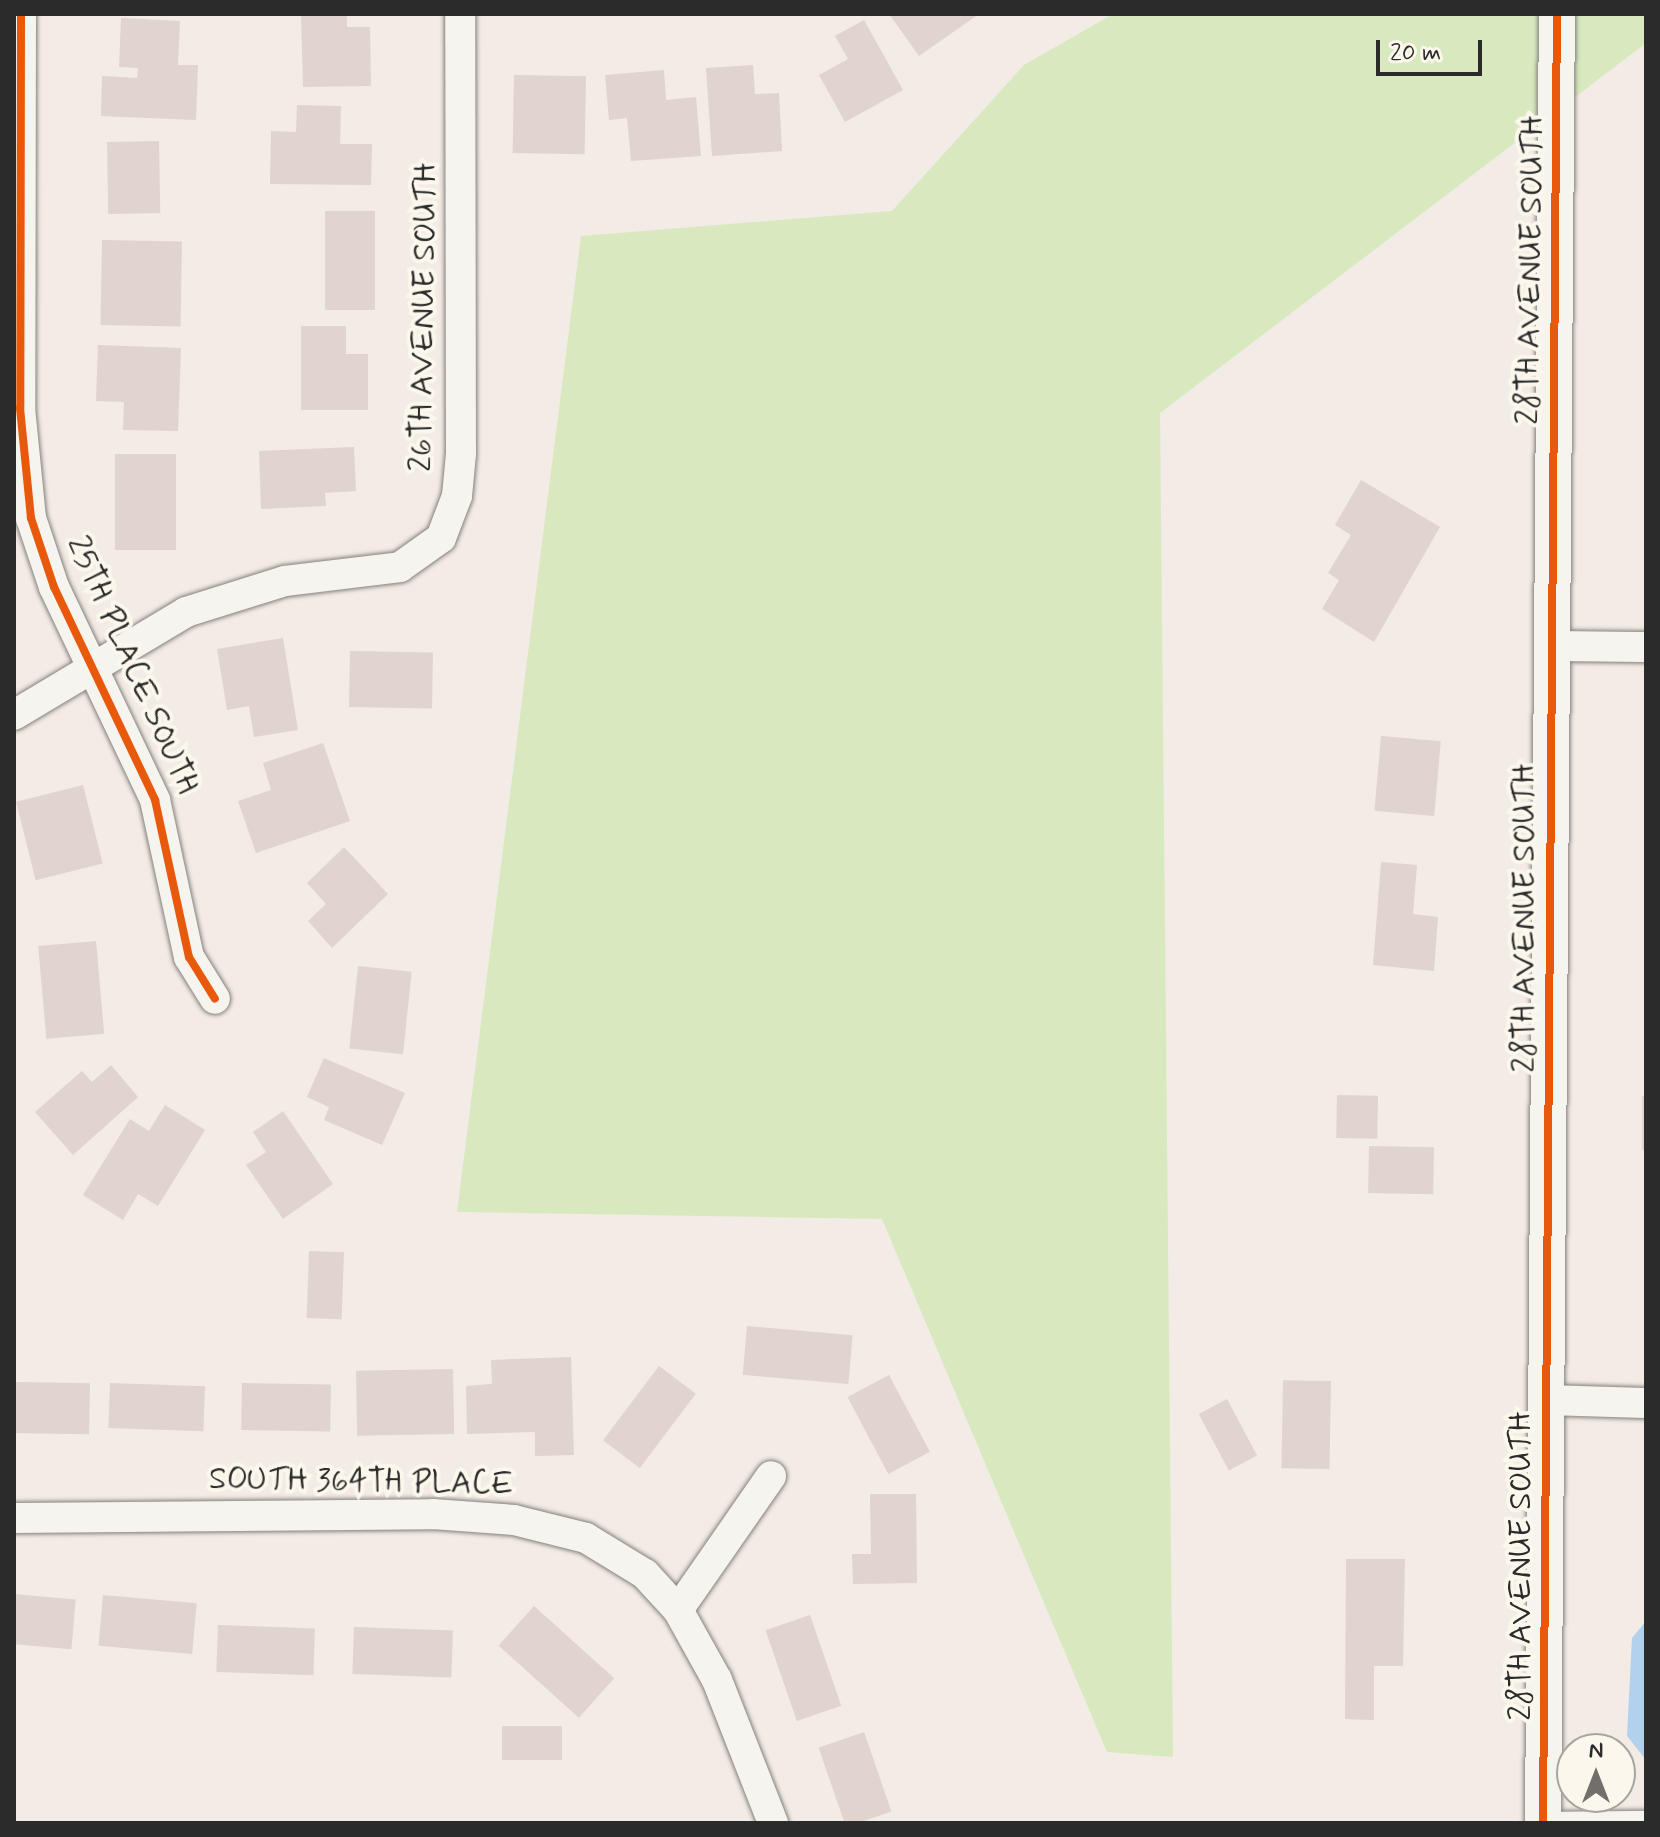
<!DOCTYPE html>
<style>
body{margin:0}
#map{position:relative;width:1660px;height:1837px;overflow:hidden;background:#f3ebe5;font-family:Mynerve,sans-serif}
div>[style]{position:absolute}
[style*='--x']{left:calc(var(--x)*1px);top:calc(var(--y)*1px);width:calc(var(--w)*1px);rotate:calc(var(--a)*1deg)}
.green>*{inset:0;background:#d8e9c0}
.water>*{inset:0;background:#b1d1ed}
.building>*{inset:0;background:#e1d3ce;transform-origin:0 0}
.roads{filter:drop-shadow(0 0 2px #85817f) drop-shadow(0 0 2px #85817f)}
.service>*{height:14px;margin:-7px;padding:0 7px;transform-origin:7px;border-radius:7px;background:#f6f4ef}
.minor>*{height:30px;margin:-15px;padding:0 15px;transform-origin:15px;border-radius:15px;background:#f6f4ef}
.tertiary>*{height:36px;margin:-18px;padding:0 18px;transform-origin:18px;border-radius:18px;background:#f6f4ef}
.cycleway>*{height:8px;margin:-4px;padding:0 4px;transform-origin:4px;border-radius:4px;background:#e8590c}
span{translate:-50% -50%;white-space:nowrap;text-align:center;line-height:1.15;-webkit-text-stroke:8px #fbf7ec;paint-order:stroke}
.street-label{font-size:32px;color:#2b2b2b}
.frame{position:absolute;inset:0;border:16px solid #2b2b2b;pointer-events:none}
.north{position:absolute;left:1556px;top:1733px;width:80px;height:80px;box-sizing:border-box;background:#fbf7ec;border:2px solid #a8a59f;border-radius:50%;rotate:0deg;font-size:22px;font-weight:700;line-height:32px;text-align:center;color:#2b2b2b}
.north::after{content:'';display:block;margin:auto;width:28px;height:36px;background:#716e6c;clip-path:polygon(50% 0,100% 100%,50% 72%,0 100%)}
.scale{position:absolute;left:1376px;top:40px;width:106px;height:36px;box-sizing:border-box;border:4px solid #2b2b2b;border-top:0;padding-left:10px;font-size:24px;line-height:28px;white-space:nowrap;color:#2b2b2b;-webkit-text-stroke:6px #fbf7ec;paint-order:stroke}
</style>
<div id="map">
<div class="green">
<div style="clip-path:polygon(1113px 14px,1646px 14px,1646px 43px,1160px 413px,1173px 1757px,1107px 1752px,882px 1219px,457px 1212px,581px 236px,892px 211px,1024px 65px)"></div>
</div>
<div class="water">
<div style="clip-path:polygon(1646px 1621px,1646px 1760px,1627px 1736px,1632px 1638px)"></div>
</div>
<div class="building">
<div style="clip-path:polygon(301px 14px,347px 14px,347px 27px,370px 27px,371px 86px,303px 87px)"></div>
<div style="clip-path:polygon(889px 14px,979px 14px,919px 56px)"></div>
<div style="clip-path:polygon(121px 18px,180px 21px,178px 65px,198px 65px,196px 120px,101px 116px,102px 76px,137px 78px,138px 68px,119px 67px)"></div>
<div style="clip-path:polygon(864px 20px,903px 90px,845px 122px,819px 75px,848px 59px,835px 36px)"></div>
<div style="clip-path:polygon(753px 65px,755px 94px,779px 93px,782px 151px,712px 156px,706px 68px)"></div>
<div style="clip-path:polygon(664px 70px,666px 100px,696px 97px,701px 156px,631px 161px,627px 118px,609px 120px,605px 75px)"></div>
<div style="left:514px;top:75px;width:72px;height:78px;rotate:1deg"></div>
<div style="clip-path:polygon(297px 105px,341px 106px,340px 144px,372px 144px,371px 185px,270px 184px,271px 131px,296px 132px)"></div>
<div style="left:159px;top:141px;width:72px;height:52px;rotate:89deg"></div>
<div style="left:325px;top:211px;width:50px;height:99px"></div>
<div style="left:102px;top:240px;width:80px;height:85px;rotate:1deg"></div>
<div style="clip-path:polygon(301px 326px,346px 326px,346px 354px,368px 354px,368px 410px,301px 410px)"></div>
<div style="clip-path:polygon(98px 345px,181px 348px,178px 431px,123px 430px,124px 402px,96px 401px)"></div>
<div style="clip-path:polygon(354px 447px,356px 491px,325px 493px,326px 506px,261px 509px,259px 451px)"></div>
<div style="left:115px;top:454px;width:61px;height:96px"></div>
<div style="clip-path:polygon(1361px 480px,1440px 527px,1374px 642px,1322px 609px,1339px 580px,1328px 573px,1351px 535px,1335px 525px)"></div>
<div style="clip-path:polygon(283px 638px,298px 730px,254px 737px,249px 706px,227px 710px,217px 649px)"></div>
<div style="left:350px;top:651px;width:83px;height:56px;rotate:1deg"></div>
<div style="left:1381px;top:736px;width:60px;height:75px;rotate:5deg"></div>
<div style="clip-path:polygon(323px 743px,350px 821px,256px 853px,238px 801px,271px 790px,263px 763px)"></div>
<div style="left:83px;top:785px;width:81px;height:69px;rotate:76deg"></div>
<div style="clip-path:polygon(344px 847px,388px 894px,332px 948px,308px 921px,326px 904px,307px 883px)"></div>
<div style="clip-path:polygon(1381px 862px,1417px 865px,1413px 914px,1438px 917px,1434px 971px,1373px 965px)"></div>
<div style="left:96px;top:941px;width:93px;height:58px;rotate:85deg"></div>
<div style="left:358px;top:966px;width:54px;height:83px;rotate:6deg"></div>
<div style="clip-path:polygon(324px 1058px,405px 1093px,382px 1145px,324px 1120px,329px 1107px,307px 1097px)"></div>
<div style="clip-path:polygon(111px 1065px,138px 1097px,73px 1155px,35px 1112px,82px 1071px,92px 1082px)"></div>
<div style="left:1337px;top:1095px;width:41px;height:43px;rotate:1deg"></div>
<div style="left:1642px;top:1096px;width:4px;height:54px"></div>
<div style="clip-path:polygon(165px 1105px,205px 1130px,158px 1206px,138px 1194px,123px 1220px,83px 1195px,130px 1119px,149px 1131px)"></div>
<div style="clip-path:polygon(283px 1111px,333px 1184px,283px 1219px,246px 1165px,266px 1152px,253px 1132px)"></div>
<div style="left:1369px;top:1146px;width:65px;height:47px;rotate:1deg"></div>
<div style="left:309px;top:1251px;width:35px;height:67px;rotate:2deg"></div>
<div style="left:747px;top:1326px;width:106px;height:49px;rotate:5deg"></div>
<div style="clip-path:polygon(571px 1357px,574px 1455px,535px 1456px,535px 1432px,467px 1434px,466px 1386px,492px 1384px,491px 1360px)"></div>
<div style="left:659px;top:1366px;width:46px;height:93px;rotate:37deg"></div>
<div style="left:453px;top:1369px;width:65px;height:97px;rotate:89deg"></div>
<div style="left:889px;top:1375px;width:87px;height:47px;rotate:62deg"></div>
<div style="left:1331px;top:1381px;width:88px;height:48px;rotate:91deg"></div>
<div style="left:14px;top:1382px;width:76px;height:51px;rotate:1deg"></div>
<div style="left:110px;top:1383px;width:95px;height:45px;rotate:2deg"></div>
<div style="left:242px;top:1383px;width:89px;height:47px;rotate:1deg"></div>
<div style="left:1227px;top:1399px;width:64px;height:32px;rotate:62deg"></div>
<div style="clip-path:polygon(870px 1494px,916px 1494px,917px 1583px,853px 1584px,852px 1554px,871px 1554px)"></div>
<div style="clip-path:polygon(1346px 1559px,1405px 1559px,1403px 1666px,1374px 1666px,1374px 1720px,1345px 1719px)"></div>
<div style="left:14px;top:1594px;width:62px;height:50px;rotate:5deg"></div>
<div style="left:103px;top:1595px;width:94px;height:51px;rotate:5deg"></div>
<div style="left:534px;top:1606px;width:108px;height:53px;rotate:42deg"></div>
<div style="left:810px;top:1615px;width:96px;height:47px;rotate:71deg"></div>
<div style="left:218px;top:1625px;width:97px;height:47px;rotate:2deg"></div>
<div style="left:354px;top:1627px;width:99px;height:47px;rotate:2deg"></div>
<div style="left:502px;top:1726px;width:60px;height:34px"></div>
<div style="left:864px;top:1732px;width:84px;height:48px;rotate:71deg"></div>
</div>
<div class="roads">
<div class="service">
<div style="--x:1543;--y:1819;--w:103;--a:-0.6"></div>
</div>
<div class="minor">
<div style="--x:21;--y:14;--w:394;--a:90.1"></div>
<div style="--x:20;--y:408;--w:111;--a:84.3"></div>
<div style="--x:31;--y:518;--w:73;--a:71.6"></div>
<div style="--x:54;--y:587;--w:236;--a:64.6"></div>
<div style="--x:155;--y:800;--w:161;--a:77.8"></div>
<div style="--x:189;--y:957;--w:49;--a:58.2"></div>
<div style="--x:1551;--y:646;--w:95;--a:0.6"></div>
<div style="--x:14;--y:715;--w:200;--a:-30.9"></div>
<div style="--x:186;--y:612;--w:104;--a:-17.4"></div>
<div style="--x:285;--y:581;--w:116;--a:-6.9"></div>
<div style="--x:400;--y:567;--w:50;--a:-35.3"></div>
<div style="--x:441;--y:538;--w:45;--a:-69.1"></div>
<div style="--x:457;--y:496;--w:42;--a:-84.6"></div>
<div style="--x:461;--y:454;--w:440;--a:-90.1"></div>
<div style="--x:1546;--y:1400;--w:100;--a:1.7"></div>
<div style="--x:14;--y:1518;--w:419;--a:-0.5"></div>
<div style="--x:433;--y:1514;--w:81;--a:4.2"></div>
<div style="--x:514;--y:1520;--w:74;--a:14"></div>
<div style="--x:586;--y:1538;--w:69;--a:31.4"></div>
<div style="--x:645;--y:1574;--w:49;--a:47.5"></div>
<div style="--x:678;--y:1610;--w:80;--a:60.9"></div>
<div style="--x:717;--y:1680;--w:154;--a:68.6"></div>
<div style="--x:678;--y:1610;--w:163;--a:-55.2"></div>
</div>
<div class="tertiary">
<div style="--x:1543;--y:1823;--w:1809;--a:-89.56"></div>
</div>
</div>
<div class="cycleway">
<div style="--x:21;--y:14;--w:394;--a:90.1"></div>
<div style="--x:20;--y:408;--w:111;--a:84.3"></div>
<div style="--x:31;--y:518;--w:73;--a:71.6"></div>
<div style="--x:54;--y:587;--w:236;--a:64.6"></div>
<div style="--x:155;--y:800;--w:161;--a:77.8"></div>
<div style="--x:189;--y:957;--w:49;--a:58.2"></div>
<div style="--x:1543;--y:1823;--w:1809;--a:-89.56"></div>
</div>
<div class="street-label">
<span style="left:1531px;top:270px;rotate:-89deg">28TH AVENUE SOUTH</span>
<span style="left:424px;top:317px;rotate:-89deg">26TH AVENUE SOUTH</span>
<span style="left:132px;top:665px;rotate:66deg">25TH PLACE SOUTH</span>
<span style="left:1525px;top:918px;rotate:-90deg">28TH AVENUE SOUTH</span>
<span style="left:361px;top:1482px;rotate:1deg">SOUTH 364TH PLACE</span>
<span style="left:1521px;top:1566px;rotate:-90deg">28TH AVENUE SOUTH</span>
</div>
<div class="frame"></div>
<div class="north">N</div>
<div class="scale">20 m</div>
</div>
